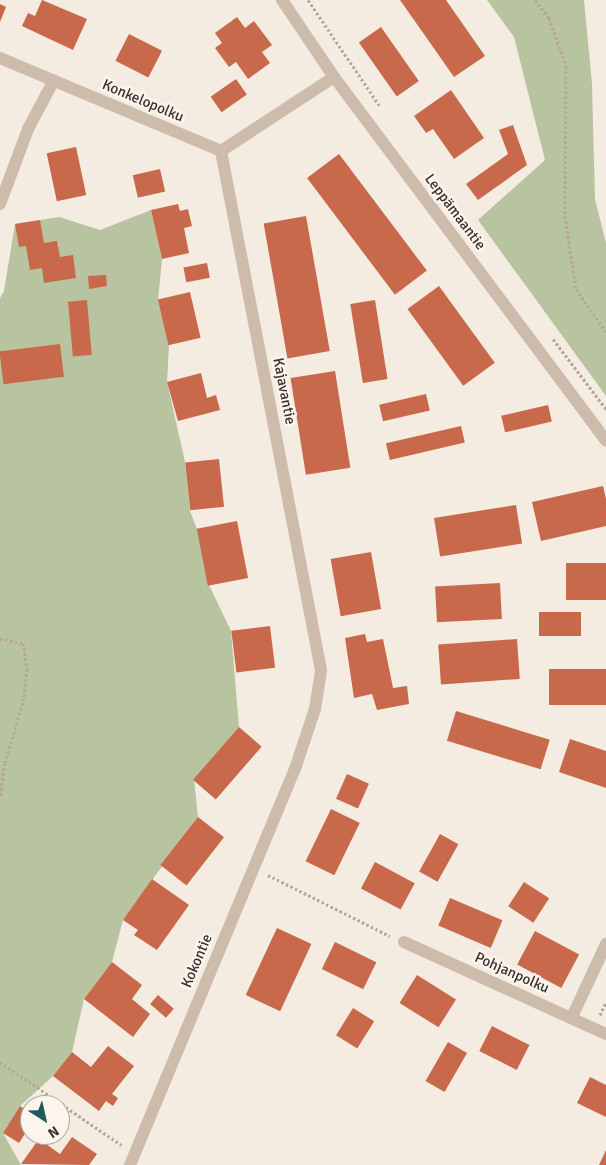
<!DOCTYPE html>
<meta charset="utf-8">
<style>
body{margin:0}
#map{position:relative;width:606px;height:1165px;overflow:hidden;background:#f4ebe1;font-family:Signika,sans-serif}
div>[style]{position:absolute}
[style*='--x']{left:calc(var(--x)*1px);top:calc(var(--y)*1px);width:calc(var(--w)*1px);rotate:calc(var(--a)*1deg)}
.green>*{inset:0;background:#b8c4a0}
.building>*{inset:0;background:#c8694b;transform-origin:0 0}
.path>*{height:3px;margin-top:-1.5px;transform-origin:0;background:repeating-linear-gradient(90deg,#b9a596 0 2.5px,transparent 0 5px)}
.street>*{height:12px;margin:-6px;padding:0 6px;transform-origin:6px;border-radius:6px;background:#cdbbac}
span{translate:-50% -50%;white-space:nowrap;text-align:center;line-height:1.15;-webkit-text-stroke:5px #fbf5ee;paint-order:stroke}
.street-label{font-size:15px;color:#3b302b}
.north{position:absolute;left:20px;top:1095px;width:50px;height:50px;box-sizing:border-box;background:#fbf5ee;border:1px solid #aea6a0;border-radius:50%;rotate:145deg;font-size:14px;font-weight:700;line-height:20px;text-align:center;color:#3b302b}
.north::after{content:'';display:block;margin:auto;width:18px;height:22px;background:#1f5a5e;clip-path:polygon(50% 0,100% 100%,50% 72%,0 100%)}
</style>
<div id="map">
<div class="green">
<div style="clip-path:polygon(487px 0,584px 0,592px 84px,595px 199px,606px 243px,606px 396px,478px 220px,545px 160px,514px 37px)"></div>
<div style="clip-path:polygon(151px 210px,162px 259px,158px 300px,169px 346px,167px 382px,185px 462px,190px 511px,197px 529px,209px 585px,231px 631px,239px 727px,194px 780px,198px 817px,123px 920px,112px 962px,84px 999px,72px 1052px,53px 1076px,20px 1106px,3px 1133px,21px 1165px,0 1165px,0 298px,4px 291px,15px 224px,59px 217px,100px 230px)"></div>
</div>
<div class="building">
<div style="clip-path:polygon(42px 0,87px 19px,73px 50px,22px 26px,28px 13px,35px 16px)"></div>
<div style="clip-path:polygon(400px 0,446px 0,485px 56px,454px 77px)"></div>
<div style="clip-path:polygon(0 4px,6px 7px,0 22px)"></div>
<div style="clip-path:polygon(237px 17px,245px 28px,254px 21px,272px 45px,262px 52px,270px 63px,248px 79px,236px 62px,229px 67px,215px 48px,222px 43px,215px 33px)"></div>
<div style="left:381px;top:27px;width:66px;height:27px;rotate:55deg"></div>
<div style="left:129px;top:34px;width:37px;height:30px;rotate:27deg"></div>
<div style="left:236px;top:79px;width:19px;height:31px;rotate:55deg"></div>
<div style="clip-path:polygon(451px 90px,484px 138px,454px 159px,433px 129px,426px 133px,414px 116px)"></div>
<div style="clip-path:polygon(513px 125px,527px 165px,478px 200px,466px 184px,508px 154px,499px 130px)"></div>
<div style="left:76px;top:147px;width:49px;height:30px;rotate:78deg"></div>
<div style="left:339px;top:154px;width:146px;height:40px;rotate:53deg"></div>
<div style="left:160px;top:169px;width:23px;height:28px;rotate:77deg"></div>
<div style="clip-path:polygon(178px 204px,180px 211px,188px 209px,192px 226px,184px 228px,189px 253px,162px 259px,151px 210px)"></div>
<div style="left:306px;top:216px;width:137px;height:43px;rotate:80deg"></div>
<div style="clip-path:polygon(40px 220px,44px 243px,57px 241px,60px 257px,73px 255px,76px 278px,44px 283px,42px 268px,30px 270px,26px 246px,19px 247px,15px 224px)"></div>
<div style="left:207px;top:263px;width:15px;height:24px;rotate:79deg"></div>
<div style="clip-path:polygon(106px 275px,107px 286px,89px 289px,88px 276px)"></div>
<div style="left:439px;top:286px;width:95px;height:39px;rotate:54deg"></div>
<div style="left:190px;top:292px;width:47px;height:33px;rotate:77deg"></div>
<div style="left:87px;top:300px;width:55px;height:19px;rotate:85deg"></div>
<div style="left:375px;top:300px;width:80px;height:25px;rotate:81deg"></div>
<div style="left:60px;top:344px;width:33px;height:61px;rotate:83deg"></div>
<div style="left:335px;top:371px;width:98px;height:45px;rotate:81deg"></div>
<div style="clip-path:polygon(201px 373px,207px 398px,216px 395px,220px 410px,178px 421px,167px 382px)"></div>
<div style="left:426px;top:394px;width:17px;height:48px;rotate:77deg"></div>
<div style="left:548px;top:405px;width:17px;height:48px;rotate:77deg"></div>
<div style="left:461px;top:426px;width:17px;height:77px;rotate:77deg"></div>
<div style="left:219px;top:459px;width:48px;height:34px;rotate:84deg"></div>
<div style="clip-path:polygon(603px 486px,606px 499px,606px 526px,541px 541px,532px 502px)"></div>
<div style="left:516px;top:505px;width:39px;height:83px;rotate:81deg"></div>
<div style="left:237px;top:521px;width:58px;height:41px;rotate:79deg"></div>
<div style="left:371px;top:552px;width:58px;height:41px;rotate:80deg"></div>
<div style="left:606px;top:563px;width:37px;height:40px;rotate:90deg"></div>
<div style="left:500px;top:583px;width:36px;height:65px;rotate:87deg"></div>
<div style="left:581px;top:612px;width:24px;height:42px;rotate:90deg"></div>
<div style="left:270px;top:626px;width:42px;height:39px;rotate:83deg"></div>
<div style="clip-path:polygon(365px 634px,367px 642px,383px 639px,393px 688px,407px 686px,409px 704px,377px 710px,372px 694px,354px 698px,345px 638px)"></div>
<div style="left:517px;top:639px;width:40px;height:79px;rotate:86deg"></div>
<div style="left:606px;top:669px;width:36px;height:57px;rotate:90deg"></div>
<div style="left:456px;top:711px;width:98px;height:31px;rotate:17deg"></div>
<div style="left:239px;top:727px;width:30px;height:70px;rotate:41deg"></div>
<div style="clip-path:polygon(570px 739px,606px 751px,606px 788px,559px 772px)"></div>
<div style="left:347px;top:774px;width:24px;height:27px;rotate:24deg"></div>
<div style="left:331px;top:809px;width:32px;height:58px;rotate:26deg"></div>
<div style="left:198px;top:817px;width:33px;height:61px;rotate:38deg"></div>
<div style="left:440px;top:834px;width:21px;height:43px;rotate:29deg"></div>
<div style="left:375px;top:862px;width:45px;height:30px;rotate:28deg"></div>
<div style="clip-path:polygon(152px 879px,189px 905px,157px 950px,134px 935px,138px 930px,123px 920px)"></div>
<div style="left:524px;top:882px;width:30px;height:29px;rotate:33deg"></div>
<div style="left:450px;top:898px;width:57px;height:30px;rotate:23deg"></div>
<div style="left:277px;top:928px;width:38px;height:74px;rotate:25deg"></div>
<div style="left:535px;top:931px;width:50px;height:38px;rotate:28deg"></div>
<div style="left:335px;top:942px;width:46px;height:30px;rotate:26deg"></div>
<div style="clip-path:polygon(112px 962px,142px 985px,132px 999px,150px 1014px,133px 1037px,84px 999px)"></div>
<div style="left:417px;top:975px;width:46px;height:33px;rotate:32deg"></div>
<div style="left:158px;top:995px;width:21px;height:12px;rotate:41deg"></div>
<div style="left:353px;top:1008px;width:25px;height:32px;rotate:32deg"></div>
<div style="left:492px;top:1026px;width:42px;height:28px;rotate:27deg"></div>
<div style="left:448px;top:1042px;width:22px;height:45px;rotate:30deg"></div>
<div style="clip-path:polygon(108px 1046px,134px 1066px,112px 1094px,118px 1098px,113px 1106px,106px 1101px,99px 1111px,53px 1076px,72px 1052px,91px 1067px)"></div>
<div style="clip-path:polygon(590px 1077px,606px 1085px,606px 1117px,577px 1103px)"></div>
<div style="clip-path:polygon(20px 1106px,30px 1113px,30px 1126px,19px 1143px,3px 1133px)"></div>
<div style="clip-path:polygon(72px 1137px,97px 1154px,89px 1165px,21px 1164px,39px 1139px,60px 1154px)"></div>
<div style="clip-path:polygon(606px 1150px,606px 1165px,599px 1165px)"></div>
</div>
<div class="path">
<div style="--x:308;--y:0;--w:127;--a:55.9"></div>
<div style="--x:535;--y:0;--w:23;--a:52"></div>
<div style="--x:549;--y:18;--w:51;--a:70.5"></div>
<div style="--x:566;--y:66;--w:150;--a:90.4"></div>
<div style="--x:565;--y:216;--w:74;--a:81.4"></div>
<div style="--x:576;--y:289;--w:52;--a:55.1"></div>
<div style="--x:553;--y:339;--w:88;--a:52.9"></div>
<div style="--x:0;--y:639;--w:23;--a:10"></div>
<div style="--x:23;--y:643;--w:26;--a:81"></div>
<div style="--x:27;--y:669;--w:29;--a:96"></div>
<div style="--x:24;--y:698;--w:68;--a:106.3"></div>
<div style="--x:5;--y:763;--w:34;--a:98"></div>
<div style="--x:268;--y:875;--w:136;--a:26.6"></div>
<div style="--x:600;--y:1015;--w:14;--a:-65"></div>
<div style="--x:0;--y:1062;--w:147;--a:34.4"></div>
</div>
<div class="street">
<div style="--x:282;--y:0;--w:93;--a:56"></div>
<div style="--x:334;--y:77;--w:454;--a:53.2"></div>
<div style="--x:0;--y:58;--w:240;--a:22.8"></div>
<div style="--x:0;--y:204;--w:80;--a:-69.5"></div>
<div style="--x:28;--y:129;--w:55;--a:-62"></div>
<div style="--x:404;--y:942;--w:222;--a:24.5"></div>
<div style="--x:572;--y:1017;--w:81;--a:-65"></div>
<div style="--x:130;--y:1165;--w:429;--a:-67.4"></div>
<div style="--x:295;--y:769;--w:63;--a:-71.6"></div>
<div style="--x:315;--y:709;--w:39;--a:-81"></div>
<div style="--x:321;--y:670;--w:529;--a:-100.91"></div>
<div style="--x:221;--y:151;--w:135;--a:-33.2"></div>
</div>
<div class="street-label">
<span style="left:143px;top:101px;rotate:23deg">Konkelopolku</span>
<span style="left:455px;top:212px;rotate:53deg">Leppämaantie</span>
<span style="left:284px;top:391px;rotate:79deg">Kajavantie</span>
<span style="left:197px;top:961px;rotate:-67deg">Kokontie</span>
<span style="left:512px;top:973px;rotate:24deg">Pohjanpolku</span>
</div>
<div class="north">N</div>
</div>
